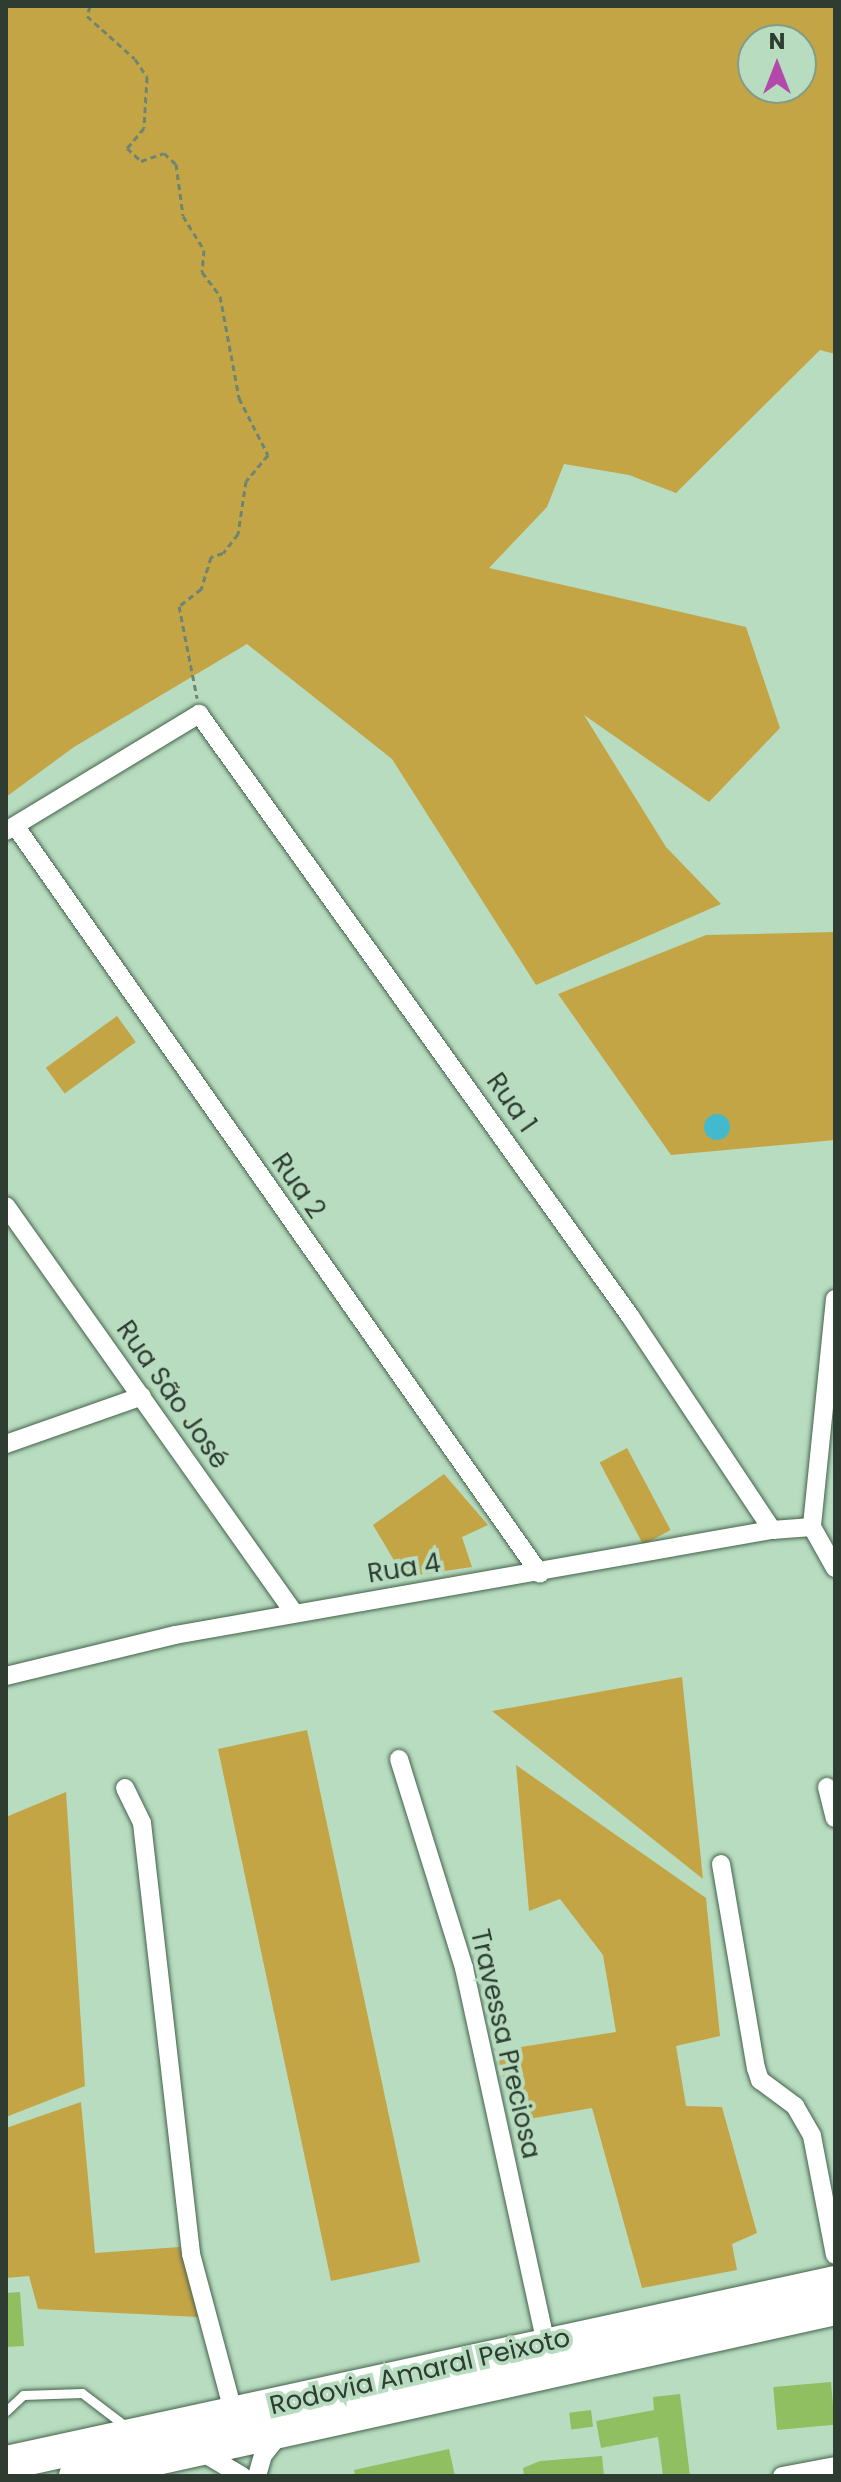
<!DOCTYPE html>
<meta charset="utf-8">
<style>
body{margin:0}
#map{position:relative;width:841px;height:2482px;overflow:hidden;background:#b8dcc0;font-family:Poppins,sans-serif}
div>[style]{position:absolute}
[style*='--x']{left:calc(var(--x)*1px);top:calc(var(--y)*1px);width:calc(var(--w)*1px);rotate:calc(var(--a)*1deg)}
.green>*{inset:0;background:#c4a546;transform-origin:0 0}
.water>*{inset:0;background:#43b9cd}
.round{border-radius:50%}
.building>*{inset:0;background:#90bf62;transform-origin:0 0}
.path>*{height:3px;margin-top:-1.5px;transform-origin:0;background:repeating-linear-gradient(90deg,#6d8572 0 6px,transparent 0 10px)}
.roads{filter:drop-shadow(0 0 2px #44634b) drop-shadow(0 0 2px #44634b)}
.lane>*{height:9px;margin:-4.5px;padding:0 4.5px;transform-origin:4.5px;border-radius:4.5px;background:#fff}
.street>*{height:18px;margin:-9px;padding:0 9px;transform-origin:9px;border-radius:9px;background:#fff}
.highway>*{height:34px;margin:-17px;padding:0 17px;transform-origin:17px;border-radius:17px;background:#fff}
span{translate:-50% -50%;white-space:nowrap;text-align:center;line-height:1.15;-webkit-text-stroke:8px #b8dcc0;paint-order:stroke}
.street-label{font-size:26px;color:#2e3c31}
.frame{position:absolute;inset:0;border:8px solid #2e3c31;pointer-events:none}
.north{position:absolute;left:737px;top:24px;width:80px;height:80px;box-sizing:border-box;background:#b8dcc0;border:2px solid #819c87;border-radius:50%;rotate:0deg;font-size:22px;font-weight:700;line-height:32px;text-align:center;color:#2e3c31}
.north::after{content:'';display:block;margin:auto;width:28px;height:36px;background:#b349ab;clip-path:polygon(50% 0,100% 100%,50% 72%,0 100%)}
</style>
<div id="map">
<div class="green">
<div style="clip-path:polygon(evenodd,6px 6px,835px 6px,835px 354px,820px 350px,676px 493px,629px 475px,564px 464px,547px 507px,489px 568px,746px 627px,780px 728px,709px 802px,584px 715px,666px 847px,721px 904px,536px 985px,392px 759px,247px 644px,74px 747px,6px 797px,6px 6px,801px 40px,801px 88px,753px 88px,753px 40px,801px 40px)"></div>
<div style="clip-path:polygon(835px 932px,835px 1140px,671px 1155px,558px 994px,706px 935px)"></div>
<div style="left:117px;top:1016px;width:32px;height:88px;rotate:54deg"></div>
<div style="left:627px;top:1448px;width:93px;height:31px;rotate:62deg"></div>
<div style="clip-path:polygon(444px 1474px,488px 1525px,462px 1537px,472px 1567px,404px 1577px,373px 1525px)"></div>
<div style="clip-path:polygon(682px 1677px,703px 1879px,492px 1711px)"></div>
<div style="left:307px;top:1730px;width:544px;height:91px;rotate:78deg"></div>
<div style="clip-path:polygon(516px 1765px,706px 1898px,720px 2036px,676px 2046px,686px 2106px,722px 2107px,757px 2233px,732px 2244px,737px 2270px,642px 2288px,592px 2108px,517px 2121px,496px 2051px,616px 2032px,603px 1955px,560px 1899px,529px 1911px)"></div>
<div style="clip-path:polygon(66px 1792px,85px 2086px,6px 2117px,6px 1817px)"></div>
<div style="clip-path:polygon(81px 2102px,95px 2253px,180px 2247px,198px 2317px,38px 2309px,29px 2276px,6px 2278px,6px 2128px)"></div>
</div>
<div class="water">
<div class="round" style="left:704px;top:1114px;width:26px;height:26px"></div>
</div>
<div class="building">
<div style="clip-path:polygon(20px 2292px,24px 2346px,6px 2347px,6px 2293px)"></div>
<div style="left:831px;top:2382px;width:43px;height:58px;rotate:85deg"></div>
<div style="clip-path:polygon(680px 2394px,690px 2476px,663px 2476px,658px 2437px,601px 2448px,596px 2421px,654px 2410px,653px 2397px)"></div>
<div style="left:591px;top:2410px;width:17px;height:22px;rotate:83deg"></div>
<div style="clip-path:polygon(449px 2449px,455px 2476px,355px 2476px,354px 2470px)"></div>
<div style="clip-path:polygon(602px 2456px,604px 2476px,524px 2476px,523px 2468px,540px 2461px)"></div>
</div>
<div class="path">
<div style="--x:90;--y:6;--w:10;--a:107"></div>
<div style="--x:87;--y:16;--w:64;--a:41.9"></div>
<div style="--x:135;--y:59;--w:22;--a:56"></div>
<div style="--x:147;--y:77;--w:51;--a:93.4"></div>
<div style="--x:144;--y:128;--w:26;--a:130"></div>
<div style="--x:127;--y:148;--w:19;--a:43"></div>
<div style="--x:141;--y:161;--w:24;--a:-19"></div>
<div style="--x:164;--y:153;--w:16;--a:43"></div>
<div style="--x:176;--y:164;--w:52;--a:82.3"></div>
<div style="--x:183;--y:216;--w:40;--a:58"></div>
<div style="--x:204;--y:250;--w:22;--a:95"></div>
<div style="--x:202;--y:272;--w:30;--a:53"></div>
<div style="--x:220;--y:296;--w:104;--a:79.4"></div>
<div style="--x:239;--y:398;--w:64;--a:63"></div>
<div style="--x:268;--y:455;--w:34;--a:130"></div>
<div style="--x:246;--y:481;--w:54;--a:98.6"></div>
<div style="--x:238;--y:534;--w:24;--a:128"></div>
<div style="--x:223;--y:553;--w:13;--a:162"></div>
<div style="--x:211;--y:557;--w:34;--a:107"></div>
<div style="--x:201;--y:589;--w:28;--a:142"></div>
<div style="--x:179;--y:606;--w:94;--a:78.9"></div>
</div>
<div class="roads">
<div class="lane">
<div style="--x:6;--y:2411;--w:23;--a:-43"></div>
<div style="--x:23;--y:2395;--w:59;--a:-1.9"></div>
<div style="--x:82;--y:2393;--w:58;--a:37.3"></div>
</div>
<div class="street">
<div style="--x:16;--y:827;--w:912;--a:54.95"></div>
<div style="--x:6;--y:831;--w:226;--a:-31.2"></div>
<div style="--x:199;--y:714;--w:740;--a:54.4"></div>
<div style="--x:630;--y:1316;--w:257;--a:56.4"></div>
<div style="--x:6;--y:1206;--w:499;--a:54.7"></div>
<div style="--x:835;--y:1299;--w:229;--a:95.8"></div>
<div style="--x:812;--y:1527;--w:47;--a:60.7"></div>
<div style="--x:6;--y:1444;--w:144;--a:-19.4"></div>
<div style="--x:6;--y:1676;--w:174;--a:-13.6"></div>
<div style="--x:175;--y:1635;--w:606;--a:-9.98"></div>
<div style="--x:772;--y:1530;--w:40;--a:-4.3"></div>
<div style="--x:399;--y:1759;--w:219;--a:72.7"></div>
<div style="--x:464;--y:1968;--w:385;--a:77.7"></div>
<div style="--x:827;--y:1787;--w:32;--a:76"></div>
<div style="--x:125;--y:1788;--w:39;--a:64"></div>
<div style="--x:142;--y:1823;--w:434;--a:83.5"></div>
<div style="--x:191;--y:2254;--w:166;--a:75"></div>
<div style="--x:721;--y:1864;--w:207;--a:80.3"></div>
<div style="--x:756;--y:2068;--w:13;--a:72"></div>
<div style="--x:760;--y:2080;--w:44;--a:36.6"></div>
<div style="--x:795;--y:2106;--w:34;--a:60"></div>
<div style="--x:812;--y:2136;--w:121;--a:79.1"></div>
<div style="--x:200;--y:2451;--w:49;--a:30.8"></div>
<div style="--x:257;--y:2476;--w:22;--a:-74"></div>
<div style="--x:263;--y:2455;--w:27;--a:-51"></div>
<div style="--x:782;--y:2476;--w:54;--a:-10.7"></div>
</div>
<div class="highway">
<div style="--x:6;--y:2463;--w:848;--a:-12.25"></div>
<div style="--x:76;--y:2476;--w:777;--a:-12.48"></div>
</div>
</div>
<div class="street-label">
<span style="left:511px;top:1103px;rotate:55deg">Rua 1</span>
<span style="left:298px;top:1186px;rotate:55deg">Rua 2</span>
<span style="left:172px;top:1395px;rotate:55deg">Rua São José</span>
<span style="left:404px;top:1569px;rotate:-9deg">Rua 4</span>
<span style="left:505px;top:2044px;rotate:77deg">Travessa Preciosa</span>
<span style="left:420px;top:2372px;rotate:-13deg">Rodovia Amaral Peixoto</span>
</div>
<div class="frame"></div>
<div class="north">N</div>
</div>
